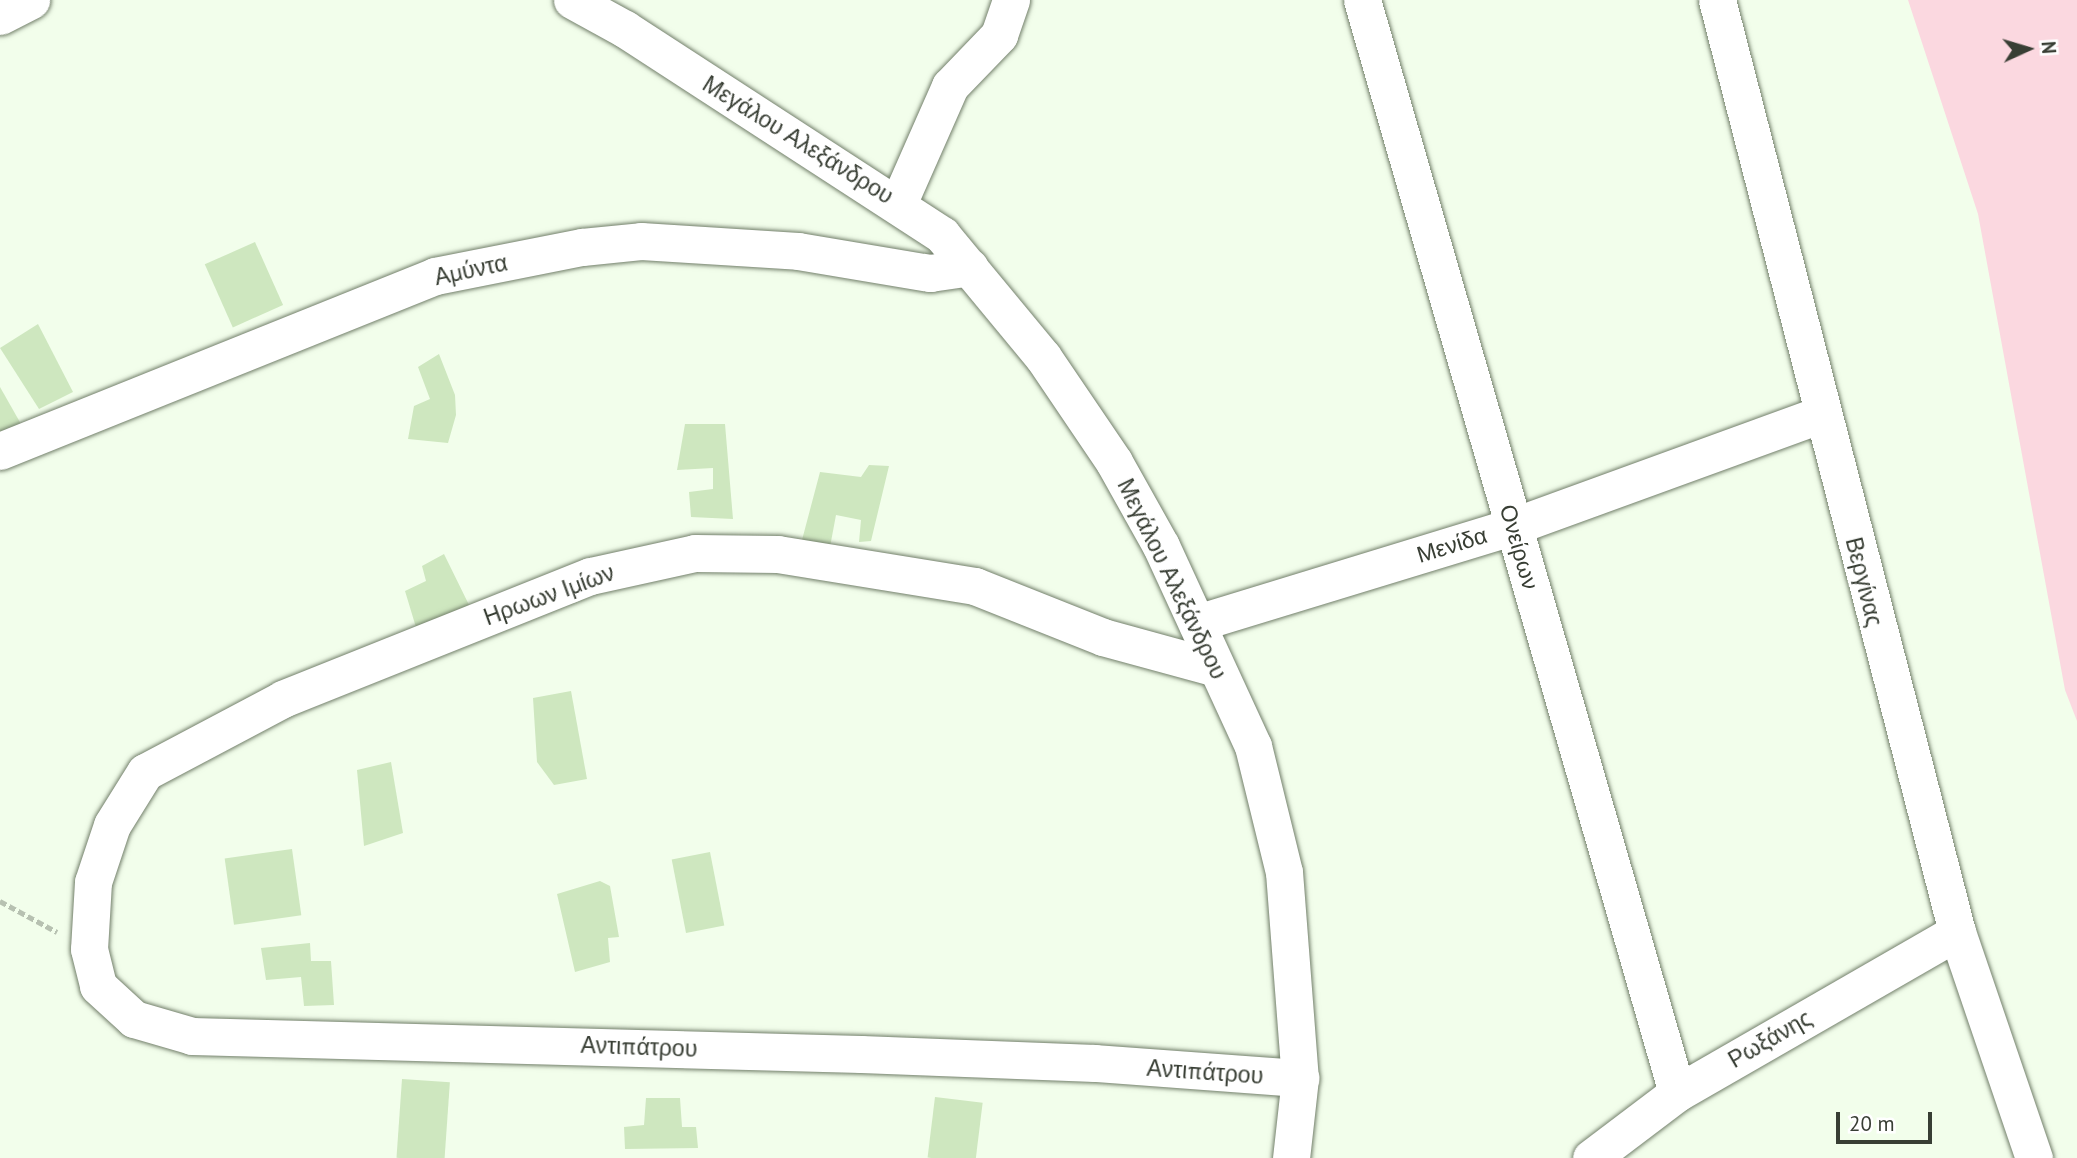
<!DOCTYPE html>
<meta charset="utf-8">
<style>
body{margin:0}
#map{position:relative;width:2077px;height:1158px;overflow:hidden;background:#f2feeb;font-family:"PT Sans",sans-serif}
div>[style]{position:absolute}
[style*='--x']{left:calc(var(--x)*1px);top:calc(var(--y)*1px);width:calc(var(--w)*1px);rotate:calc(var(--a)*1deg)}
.green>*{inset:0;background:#fbd8e0}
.building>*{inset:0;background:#cee7bf;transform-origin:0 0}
.path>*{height:4.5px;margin-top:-2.25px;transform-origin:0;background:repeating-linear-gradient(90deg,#b7c1b1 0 7px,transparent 0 10.5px)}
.roads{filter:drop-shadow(0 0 2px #727f6a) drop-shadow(0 0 2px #727f6a)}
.minor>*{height:37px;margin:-18.5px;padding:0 18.5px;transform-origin:18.5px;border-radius:18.5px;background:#fff}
span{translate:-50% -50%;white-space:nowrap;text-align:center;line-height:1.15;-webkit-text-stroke:5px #fff;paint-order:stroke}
.street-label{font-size:23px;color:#383e34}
.north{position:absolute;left:1993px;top:14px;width:70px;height:70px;-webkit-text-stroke:5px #fff;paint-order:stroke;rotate:86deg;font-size:19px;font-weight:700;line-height:28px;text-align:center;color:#383e34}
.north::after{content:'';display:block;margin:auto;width:24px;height:32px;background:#383e34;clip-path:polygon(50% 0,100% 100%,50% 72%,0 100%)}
.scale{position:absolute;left:1836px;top:1112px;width:96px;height:32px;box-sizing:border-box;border:4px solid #383e34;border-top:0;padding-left:9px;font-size:21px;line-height:24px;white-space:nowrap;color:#383e34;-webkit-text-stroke:5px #fff;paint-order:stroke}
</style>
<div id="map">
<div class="green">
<div style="clip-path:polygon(1908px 0,2077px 0,2077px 721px,2065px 690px,1978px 214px)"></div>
</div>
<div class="building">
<div style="left:255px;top:242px;width:69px;height:55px;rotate:66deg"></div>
<div style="clip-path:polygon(38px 324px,73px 392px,39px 409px,0 348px)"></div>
<div style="clip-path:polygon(439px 354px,455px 395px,456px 415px,448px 443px,408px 439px,414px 406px,430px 399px,418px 367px)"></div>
<div style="clip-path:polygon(0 387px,21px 424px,0 433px)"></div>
<div style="clip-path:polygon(685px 424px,725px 424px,733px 519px,691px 517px,689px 492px,713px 489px,713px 468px,677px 470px)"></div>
<div style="clip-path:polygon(869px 465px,889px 466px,871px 541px,859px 542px,861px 520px,836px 515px,830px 547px,802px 540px,820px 472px,861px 477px)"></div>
<div style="clip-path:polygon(444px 554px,471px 609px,418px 634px,405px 591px,426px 581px,422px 566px)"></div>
<div style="clip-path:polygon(571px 691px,587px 779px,554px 785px,537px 762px,533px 698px)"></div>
<div style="clip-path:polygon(391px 762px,403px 833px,364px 846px,357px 770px)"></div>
<div style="left:292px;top:849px;width:67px;height:68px;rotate:82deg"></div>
<div style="left:710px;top:852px;width:75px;height:39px;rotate:79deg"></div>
<div style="clip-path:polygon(600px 881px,610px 886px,619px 937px,608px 938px,610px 962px,575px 972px,557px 894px)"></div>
<div style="clip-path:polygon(310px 943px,311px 961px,331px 961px,334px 1005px,304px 1006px,301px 977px,266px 980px,261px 948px)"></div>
<div style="left:402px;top:1079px;width:48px;height:79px;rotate:4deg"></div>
<div style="left:935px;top:1097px;width:48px;height:61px;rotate:7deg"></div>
<div style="clip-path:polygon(646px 1098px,680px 1098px,682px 1127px,696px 1127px,698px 1148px,625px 1149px,624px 1127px,644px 1125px)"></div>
</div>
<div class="path">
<div style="--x:0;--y:901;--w:65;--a:28.5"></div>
</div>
<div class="roads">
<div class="minor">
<div style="--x:572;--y:0;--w:60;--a:28.7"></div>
<div style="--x:625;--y:29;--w:378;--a:33"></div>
<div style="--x:942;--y:235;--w:158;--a:50.4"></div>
<div style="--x:1043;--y:357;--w:127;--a:55.9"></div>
<div style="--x:1114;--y:462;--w:96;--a:60.8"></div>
<div style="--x:1161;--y:546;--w:220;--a:65.3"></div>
<div style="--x:1253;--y:746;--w:130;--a:76.2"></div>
<div style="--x:1284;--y:872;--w:207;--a:85.6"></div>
<div style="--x:1300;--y:1078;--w:81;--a:96.4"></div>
<div style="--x:1362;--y:0;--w:1137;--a:73.92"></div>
<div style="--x:1717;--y:0;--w:962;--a:75.56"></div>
<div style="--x:1957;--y:932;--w:239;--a:71.2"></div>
<div style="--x:0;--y:16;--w:35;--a:-27"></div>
<div style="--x:898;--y:204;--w:129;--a:-66.2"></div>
<div style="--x:950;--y:86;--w:71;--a:-46.1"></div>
<div style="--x:999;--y:35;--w:37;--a:-71"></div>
<div style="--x:0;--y:451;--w:469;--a:-21.9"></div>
<div style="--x:435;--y:276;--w:150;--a:-11.2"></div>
<div style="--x:582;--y:247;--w:59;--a:-5.8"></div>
<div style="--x:641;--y:241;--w:157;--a:3.6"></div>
<div style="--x:798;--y:251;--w:134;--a:9.5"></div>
<div style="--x:930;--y:273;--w:40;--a:-8.5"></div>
<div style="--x:1197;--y:623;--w:332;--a:-17"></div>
<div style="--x:1514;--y:526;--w:327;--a:-20"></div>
<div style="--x:1216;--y:668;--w:117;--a:-164.7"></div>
<div style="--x:1103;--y:637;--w:138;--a:-158.3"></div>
<div style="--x:975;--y:586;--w:200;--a:-170.8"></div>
<div style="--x:778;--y:554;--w:83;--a:-179.3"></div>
<div style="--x:695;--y:553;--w:107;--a:167.6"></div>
<div style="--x:590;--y:576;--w:331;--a:158.2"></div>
<div style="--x:283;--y:699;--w:156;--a:152.1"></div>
<div style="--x:145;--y:772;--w:62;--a:121.9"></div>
<div style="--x:112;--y:825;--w:60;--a:108.4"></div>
<div style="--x:93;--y:882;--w:67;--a:93.4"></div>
<div style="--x:89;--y:949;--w:38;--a:76"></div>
<div style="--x:98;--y:986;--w:49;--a:42.5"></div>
<div style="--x:134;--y:1019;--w:60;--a:16.3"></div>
<div style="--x:192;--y:1036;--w:669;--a:1.54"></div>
<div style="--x:861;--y:1054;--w:234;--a:2.2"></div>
<div style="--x:1095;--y:1063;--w:206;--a:4.2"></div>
<div style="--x:1591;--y:1158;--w:108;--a:-37.1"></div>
<div style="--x:1677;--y:1093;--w:323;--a:-29.9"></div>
</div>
</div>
<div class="street-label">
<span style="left:798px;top:140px;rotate:32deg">Μεγάλου Αλεξάνδρου</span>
<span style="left:471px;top:270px;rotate:-12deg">Αμύντα</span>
<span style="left:1452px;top:545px;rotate:-17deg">Μενίδα</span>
<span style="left:1519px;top:547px;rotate:74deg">Ονείρων</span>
<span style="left:1172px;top:579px;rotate:64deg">Μεγάλου Αλεξάνδρου</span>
<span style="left:1864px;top:582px;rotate:76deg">Βεργίνας</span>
<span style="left:549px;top:595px;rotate:-20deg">Ηρωων Ιμίων</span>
<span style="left:1770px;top:1039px;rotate:-30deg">Ρωξάνης</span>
<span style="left:639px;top:1047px;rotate:2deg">Αντιπάτρου</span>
<span style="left:1205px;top:1072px;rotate:4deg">Αντιπάτρου</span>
</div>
<div class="north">N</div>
<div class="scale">20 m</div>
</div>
